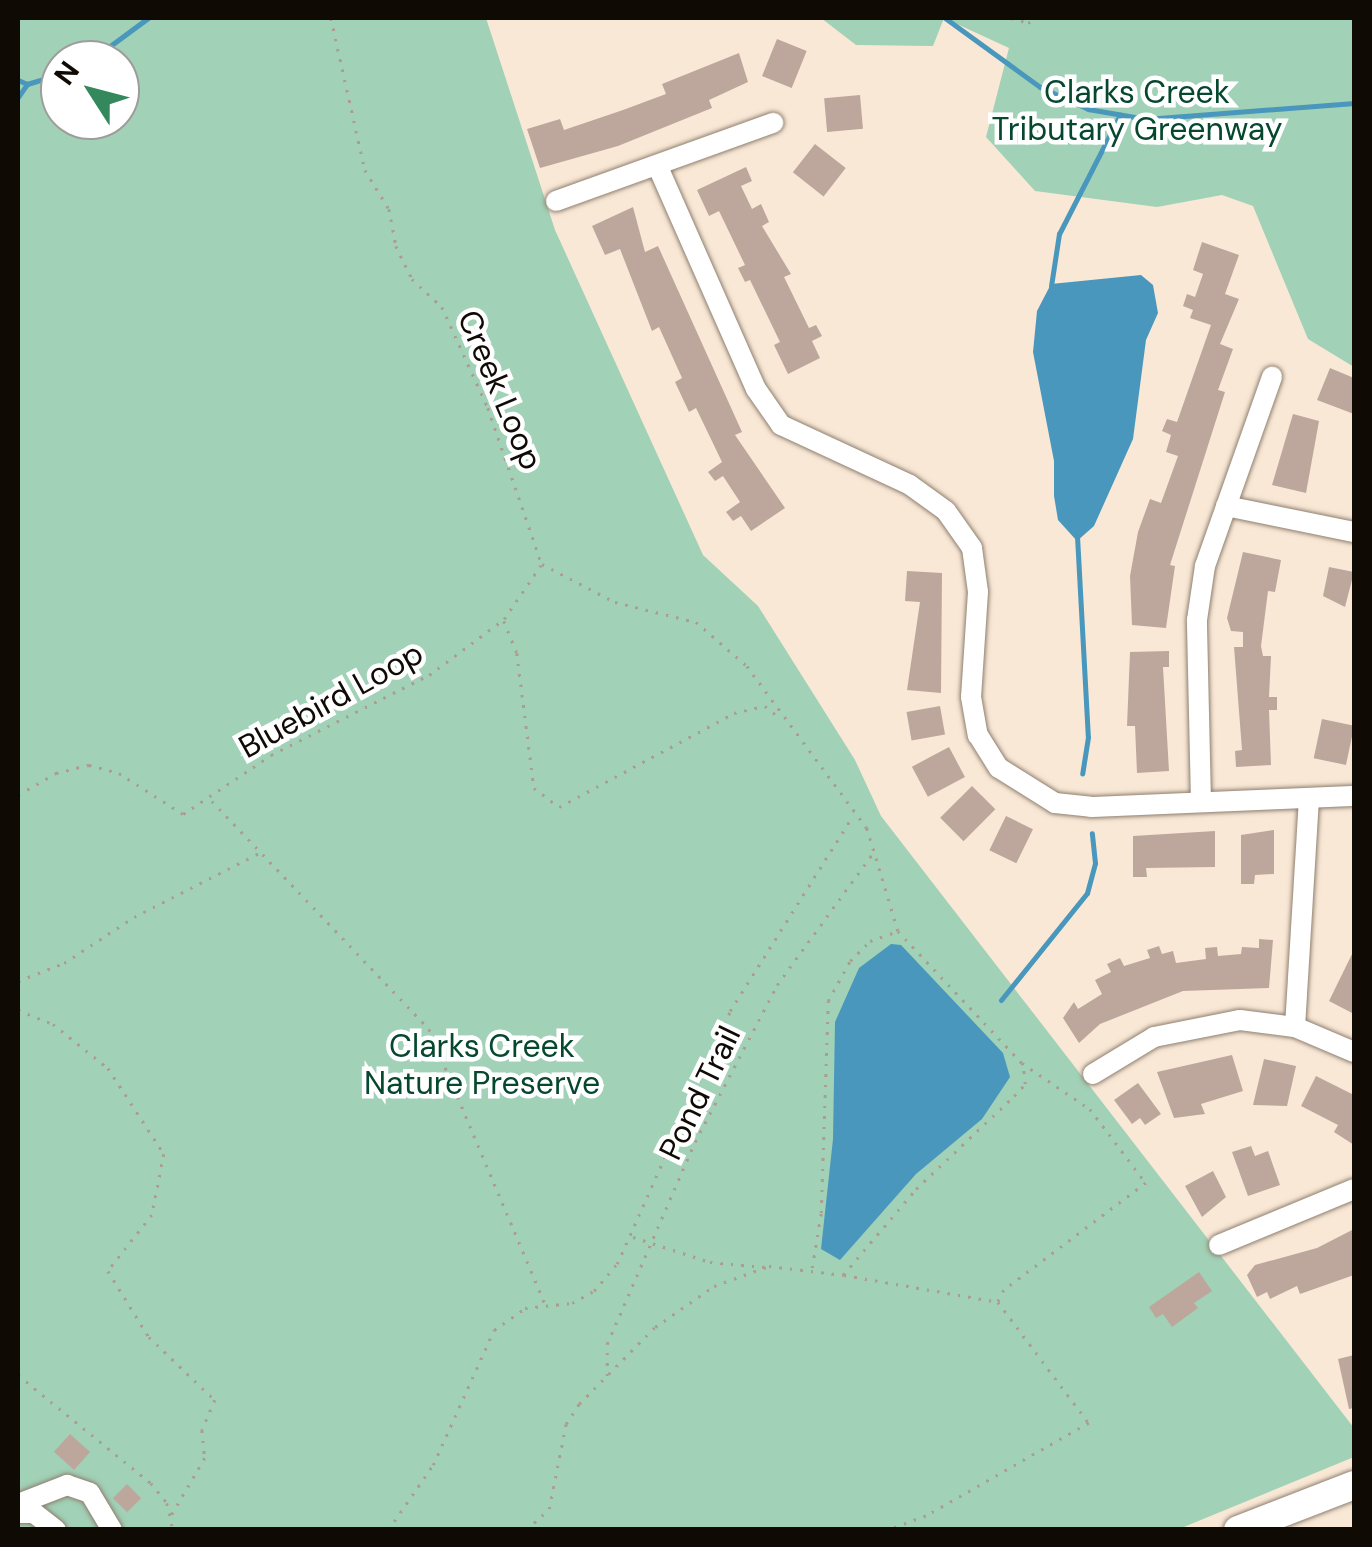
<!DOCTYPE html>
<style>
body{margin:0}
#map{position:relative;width:1372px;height:1547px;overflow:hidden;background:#f9e8d6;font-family:"DM Sans",sans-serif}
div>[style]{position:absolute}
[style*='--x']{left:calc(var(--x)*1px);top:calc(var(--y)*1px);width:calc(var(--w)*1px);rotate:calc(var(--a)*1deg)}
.green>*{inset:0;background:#a1d1b7}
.water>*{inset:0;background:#4997bc}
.stream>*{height:5px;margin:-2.5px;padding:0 2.5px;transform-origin:2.5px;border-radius:2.5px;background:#4997bc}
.building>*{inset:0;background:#bda79d;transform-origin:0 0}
.path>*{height:2.5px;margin-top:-1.25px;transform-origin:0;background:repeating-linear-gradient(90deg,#ab9d90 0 2.5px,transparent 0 10.5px)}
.roads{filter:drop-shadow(0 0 2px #8e7f6f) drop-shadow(0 0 2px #8e7f6f)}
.minor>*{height:20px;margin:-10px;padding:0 10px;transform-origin:10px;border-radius:10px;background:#fff}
.major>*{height:28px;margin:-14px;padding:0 14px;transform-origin:14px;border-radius:14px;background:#fff}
span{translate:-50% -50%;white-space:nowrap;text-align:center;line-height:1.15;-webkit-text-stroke:9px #fff;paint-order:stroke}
.park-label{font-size:32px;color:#06482f}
.street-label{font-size:32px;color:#100a05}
.frame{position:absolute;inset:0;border:20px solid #100a05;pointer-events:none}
.north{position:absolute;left:40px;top:40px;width:100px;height:100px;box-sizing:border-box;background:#fff;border:2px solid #9f9d9b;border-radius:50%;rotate:306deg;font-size:28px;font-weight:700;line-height:40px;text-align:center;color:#100a05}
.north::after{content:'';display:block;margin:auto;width:35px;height:45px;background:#34895c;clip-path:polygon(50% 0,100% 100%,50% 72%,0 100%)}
</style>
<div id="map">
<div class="green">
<div style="clip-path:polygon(evenodd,18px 18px,486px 18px,555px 230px,703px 555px,758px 606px,855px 760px,881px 816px,1354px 1428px,1354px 1457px,1179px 1529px,18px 1529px,18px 18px,60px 60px,120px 60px,120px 120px,60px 120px,60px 60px)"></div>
<div style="clip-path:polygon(821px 18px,1354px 18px,1354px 367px,1308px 339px,1253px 206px,1222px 195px,1157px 207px,1035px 191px,986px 137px,1009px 48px,944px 18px,933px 46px,856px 45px)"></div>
</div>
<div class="water">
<div style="clip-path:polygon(1141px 275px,1153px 285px,1158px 313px,1146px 340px,1133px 439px,1094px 526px,1077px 541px,1058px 520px,1054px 496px,1054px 461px,1033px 352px,1037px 311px,1051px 284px)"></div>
<div style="clip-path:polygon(891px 944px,901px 945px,1003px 1053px,1010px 1077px,982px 1119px,916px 1174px,840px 1260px,821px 1249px,833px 1139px,835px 1022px,859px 968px)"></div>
</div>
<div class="stream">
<div style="--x:945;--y:18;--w:117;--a:36"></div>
<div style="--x:1040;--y:87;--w:53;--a:24.6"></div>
<div style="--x:1088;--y:109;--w:59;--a:9.8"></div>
<div style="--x:1146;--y:119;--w:209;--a:-4.4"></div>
<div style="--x:91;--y:60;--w:71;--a:-36.4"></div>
<div style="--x:18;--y:80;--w:10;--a:24"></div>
<div style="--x:18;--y:97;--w:16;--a:-55"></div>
<div style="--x:27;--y:84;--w:34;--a:-17"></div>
<div style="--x:1051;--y:286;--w:53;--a:-81.3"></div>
<div style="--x:1059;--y:234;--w:134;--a:-62.9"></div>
<div style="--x:1077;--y:536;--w:201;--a:86.9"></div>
<div style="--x:1088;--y:737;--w:37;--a:99"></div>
<div style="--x:1001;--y:1000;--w:137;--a:-51.2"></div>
<div style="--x:1087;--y:893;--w:31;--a:-75"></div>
<div style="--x:1095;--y:863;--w:30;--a:-96"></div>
</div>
<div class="building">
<div style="left:777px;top:39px;width:32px;height:40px;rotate:22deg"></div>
<div style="clip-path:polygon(739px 53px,748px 82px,709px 100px,712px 108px,618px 146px,540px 168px,527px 129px,560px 119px,564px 130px,623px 110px,666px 94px,662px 84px)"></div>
<div style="left:860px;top:95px;width:34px;height:36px;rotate:85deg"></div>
<div style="left:815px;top:144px;width:39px;height:36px;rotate:38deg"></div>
<div style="clip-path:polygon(746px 167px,752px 181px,741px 186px,752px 209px,761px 204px,769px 222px,762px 226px,791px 274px,784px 277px,809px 328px,816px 325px,822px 336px,812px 341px,820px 358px,788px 374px,774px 345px,780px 342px,750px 280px,745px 282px,738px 268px,745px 265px,719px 211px,709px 216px,697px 190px)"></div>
<div style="clip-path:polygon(633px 207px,645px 252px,658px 246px,742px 432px,735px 435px,785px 508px,751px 531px,741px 516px,733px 521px,726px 512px,740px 502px,723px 476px,715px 481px,708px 472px,722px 462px,696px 408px,689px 412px,675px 382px,682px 378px,659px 327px,652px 331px,620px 249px,605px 255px,592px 226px)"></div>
<div style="clip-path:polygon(1202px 242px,1239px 255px,1225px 294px,1239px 299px,1220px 344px,1233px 349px,1218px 390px,1225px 392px,1170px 565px,1175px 566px,1166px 628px,1132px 625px,1130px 576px,1138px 532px,1150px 499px,1161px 503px,1178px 456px,1166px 452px,1171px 435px,1162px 431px,1167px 419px,1177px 422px,1211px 325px,1190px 318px,1193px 310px,1183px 306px,1187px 294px,1195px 297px,1203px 274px,1193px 270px)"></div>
<div style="clip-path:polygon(1330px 368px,1354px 378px,1354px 414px,1317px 400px)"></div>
<div style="clip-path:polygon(1293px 414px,1319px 421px,1306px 493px,1272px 485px)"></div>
<div style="clip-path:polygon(1243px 552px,1281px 560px,1275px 592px,1268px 591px,1261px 646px,1263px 656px,1271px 656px,1269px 697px,1277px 697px,1277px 710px,1269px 710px,1271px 765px,1236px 767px,1235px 751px,1242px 750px,1234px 647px,1243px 647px,1243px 632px,1231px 631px,1227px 618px)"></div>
<div style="clip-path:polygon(1329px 567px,1354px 572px,1345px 607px,1323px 596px)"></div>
<div style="clip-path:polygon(907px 571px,942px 573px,941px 693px,907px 690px,920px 602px,905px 601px)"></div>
<div style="clip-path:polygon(1169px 651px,1169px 667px,1163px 667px,1169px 771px,1137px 773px,1135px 726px,1127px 726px,1130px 652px)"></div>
<div style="left:940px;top:706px;width:29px;height:34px;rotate:80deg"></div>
<div style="left:1322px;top:719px;width:33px;height:40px;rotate:12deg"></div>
<div style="left:949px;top:747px;width:34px;height:42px;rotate:62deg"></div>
<div style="left:972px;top:786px;width:33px;height:45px;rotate:45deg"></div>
<div style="left:1006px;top:816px;width:30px;height:38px;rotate:26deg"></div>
<div style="clip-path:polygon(1274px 830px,1274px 874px,1255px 875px,1254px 884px,1241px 884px,1241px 835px)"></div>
<div style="clip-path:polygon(1215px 831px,1215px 867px,1146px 868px,1147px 877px,1133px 877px,1133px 836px)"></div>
<div style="clip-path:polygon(1259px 939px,1273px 940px,1269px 988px,1183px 991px,1100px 1024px,1079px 1043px,1063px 1018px,1074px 1002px,1078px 1009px,1102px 994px,1095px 980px,1111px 972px,1107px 964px,1120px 958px,1124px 966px,1150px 958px,1147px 950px,1159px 946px,1162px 954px,1173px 951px,1176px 963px,1206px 959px,1205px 948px,1217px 947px,1218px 956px,1241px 954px,1242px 947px,1259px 948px)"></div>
<div style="clip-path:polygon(1354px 950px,1354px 1014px,1329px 1001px)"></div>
<div style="clip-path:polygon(1232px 1055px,1243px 1091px,1201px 1104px,1205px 1114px,1174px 1118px,1157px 1072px)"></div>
<div style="clip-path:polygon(1264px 1059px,1296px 1066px,1287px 1106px,1253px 1105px)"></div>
<div style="clip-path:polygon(1316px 1076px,1354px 1095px,1354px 1145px,1334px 1132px,1338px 1125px,1301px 1106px)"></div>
<div style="clip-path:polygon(1138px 1083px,1161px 1114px,1145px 1125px,1140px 1118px,1132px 1124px,1114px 1100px)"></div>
<div style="clip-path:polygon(1251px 1146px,1255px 1156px,1268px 1151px,1280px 1185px,1248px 1196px,1232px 1152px)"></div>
<div style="clip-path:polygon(1213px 1171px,1226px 1197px,1202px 1217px,1185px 1186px)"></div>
<div style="clip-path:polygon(1354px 1229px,1354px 1275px,1300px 1294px,1297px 1286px,1270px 1299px,1267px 1292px,1257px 1297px,1247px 1275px,1255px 1265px,1317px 1248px)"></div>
<div style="clip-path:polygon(1199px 1272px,1212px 1291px,1194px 1303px,1198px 1308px,1172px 1327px,1163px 1314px,1156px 1318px,1149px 1307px)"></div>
<div style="clip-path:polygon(1354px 1355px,1354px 1408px,1349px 1409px,1338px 1359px)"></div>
<div style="left:70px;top:1434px;width:27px;height:24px;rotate:42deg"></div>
<div style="left:127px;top:1484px;width:20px;height:20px;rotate:45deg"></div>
</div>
<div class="path">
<div style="--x:331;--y:18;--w:156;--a:77.4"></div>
<div style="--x:365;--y:170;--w:46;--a:58.4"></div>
<div style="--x:389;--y:209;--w:38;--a:79"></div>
<div style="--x:396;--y:246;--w:37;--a:64"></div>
<div style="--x:412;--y:279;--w:41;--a:43"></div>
<div style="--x:442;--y:307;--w:111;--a:65.5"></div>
<div style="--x:488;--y:408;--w:163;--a:71"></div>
<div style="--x:1011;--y:18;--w:18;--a:16"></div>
<div style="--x:1028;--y:23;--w:9;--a:-32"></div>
<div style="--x:542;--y:564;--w:82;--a:27.5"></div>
<div style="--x:615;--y:602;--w:83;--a:13.9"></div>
<div style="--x:696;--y:622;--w:67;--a:40.8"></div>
<div style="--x:747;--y:666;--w:202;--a:53.5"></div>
<div style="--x:867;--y:828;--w:108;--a:73.2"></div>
<div style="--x:898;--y:931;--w:181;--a:46.8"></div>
<div style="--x:1022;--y:1063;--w:82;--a:34.1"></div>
<div style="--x:1090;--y:1109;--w:93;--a:52.9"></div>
<div style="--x:1146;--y:1183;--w:178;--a:143"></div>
<div style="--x:1004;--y:1290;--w:13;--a:117"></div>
<div style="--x:998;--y:1302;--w:151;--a:53.1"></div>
<div style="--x:1089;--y:1423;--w:188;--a:150.3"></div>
<div style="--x:926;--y:1516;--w:40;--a:159.8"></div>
<div style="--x:504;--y:621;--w:35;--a:68"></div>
<div style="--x:517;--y:653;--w:136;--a:82.8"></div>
<div style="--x:534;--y:788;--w:31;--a:37"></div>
<div style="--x:559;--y:807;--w:199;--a:-28.2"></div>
<div style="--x:734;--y:713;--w:32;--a:-13"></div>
<div style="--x:765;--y:706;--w:13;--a:39"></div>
<div style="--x:18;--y:795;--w:44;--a:-30.1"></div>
<div style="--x:56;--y:773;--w:34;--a:-14"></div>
<div style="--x:89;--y:765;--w:31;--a:15"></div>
<div style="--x:119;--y:773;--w:76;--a:32.6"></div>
<div style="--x:183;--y:814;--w:106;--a:-33.8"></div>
<div style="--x:271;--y:755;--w:177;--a:-26.9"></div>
<div style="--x:429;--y:675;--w:94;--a:-36.7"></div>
<div style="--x:504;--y:619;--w:65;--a:-55.6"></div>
<div style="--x:212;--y:801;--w:315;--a:46.4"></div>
<div style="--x:429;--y:1029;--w:298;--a:67.1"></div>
<div style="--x:18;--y:981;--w:49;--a:-21.4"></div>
<div style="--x:64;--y:963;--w:84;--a:-33.3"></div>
<div style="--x:134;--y:917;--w:140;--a:-27.1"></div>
<div style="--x:18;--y:1010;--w:38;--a:22"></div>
<div style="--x:53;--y:1024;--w:70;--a:38.7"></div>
<div style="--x:108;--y:1068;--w:103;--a:56.9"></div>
<div style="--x:164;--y:1154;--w:62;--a:101.1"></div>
<div style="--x:152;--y:1215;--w:71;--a:128.2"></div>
<div style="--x:108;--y:1271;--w:78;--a:58.2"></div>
<div style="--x:149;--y:1337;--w:91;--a:43.7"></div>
<div style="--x:215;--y:1400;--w:33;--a:113"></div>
<div style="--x:202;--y:1430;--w:28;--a:84"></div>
<div style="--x:205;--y:1458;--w:69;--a:120.3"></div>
<div style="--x:633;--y:1237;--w:81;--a:18"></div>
<div style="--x:710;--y:1262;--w:55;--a:5.2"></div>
<div style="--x:812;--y:1268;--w:56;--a:-80.7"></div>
<div style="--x:821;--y:1213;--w:212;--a:-88.1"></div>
<div style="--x:828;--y:1001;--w:46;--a:-61.2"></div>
<div style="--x:850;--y:961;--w:28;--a:-45"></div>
<div style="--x:870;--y:941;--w:29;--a:-20"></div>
<div style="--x:844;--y:1275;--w:156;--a:9.9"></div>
<div style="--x:18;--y:1375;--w:171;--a:39.1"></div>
<div style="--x:151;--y:1483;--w:26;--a:51"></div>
<div style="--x:167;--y:1503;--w:28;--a:77"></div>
<div style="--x:607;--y:1376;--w:32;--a:-90"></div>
<div style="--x:607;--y:1344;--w:220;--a:-66.5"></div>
<div style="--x:695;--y:1142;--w:177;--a:-62.4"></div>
<div style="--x:777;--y:985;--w:167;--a:-54"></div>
<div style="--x:388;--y:1530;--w:79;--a:-55.3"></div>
<div style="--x:433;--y:1465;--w:148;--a:-65.7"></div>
<div style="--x:494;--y:1330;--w:38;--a:-35"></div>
<div style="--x:525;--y:1308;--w:47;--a:-6.1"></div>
<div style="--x:572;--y:1303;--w:25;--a:-29"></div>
<div style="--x:594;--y:1291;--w:35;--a:-50"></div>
<div style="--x:617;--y:1264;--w:277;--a:-65.9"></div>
<div style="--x:730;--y:1011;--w:231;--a:-57.8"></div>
<div style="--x:526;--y:1530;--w:31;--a:-42"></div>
<div style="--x:549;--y:1509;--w:87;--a:-78.7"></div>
<div style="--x:566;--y:1424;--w:24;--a:-57"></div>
<div style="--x:579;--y:1404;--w:108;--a:-45.4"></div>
<div style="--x:655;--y:1327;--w:72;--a:-34.8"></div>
<div style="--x:714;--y:1286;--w:59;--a:-20"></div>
<div style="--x:769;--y:1266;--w:75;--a:6.9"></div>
<div style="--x:843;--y:1275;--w:113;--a:-49.7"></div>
<div style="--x:916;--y:1189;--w:135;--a:-43.5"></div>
<div style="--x:1014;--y:1096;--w:16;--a:-47"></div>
<div style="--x:1025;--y:1084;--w:20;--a:-96"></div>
</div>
<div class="roads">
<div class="minor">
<div style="--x:658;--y:167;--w:243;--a:66.2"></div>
<div style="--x:756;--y:389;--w:44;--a:55.2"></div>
<div style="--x:781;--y:425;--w:142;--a:24.9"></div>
<div style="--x:910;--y:485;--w:44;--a:35.8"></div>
<div style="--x:946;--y:511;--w:45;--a:54.9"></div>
<div style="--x:972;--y:548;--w:44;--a:82.2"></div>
<div style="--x:978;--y:592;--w:105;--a:93.8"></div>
<div style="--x:971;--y:697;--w:39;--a:80"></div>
<div style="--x:978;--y:735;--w:39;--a:58"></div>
<div style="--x:999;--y:768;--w:66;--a:32"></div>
<div style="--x:1055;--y:803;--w:36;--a:6"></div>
<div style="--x:1091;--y:807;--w:263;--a:-2.4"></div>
<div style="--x:556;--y:201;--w:231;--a:-19.8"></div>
<div style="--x:1226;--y:506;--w:131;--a:11.5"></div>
<div style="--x:1201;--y:802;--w:182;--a:-91.3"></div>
<div style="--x:1197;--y:620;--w:55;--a:-81.6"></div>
<div style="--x:1205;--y:566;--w:201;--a:-70.5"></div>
<div style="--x:1295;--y:1027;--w:229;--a:-86.5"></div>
<div style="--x:1093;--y:1074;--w:71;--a:-31.2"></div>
<div style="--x:1154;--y:1037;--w:88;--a:-11.2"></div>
<div style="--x:1240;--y:1020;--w:55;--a:7.3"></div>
<div style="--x:1295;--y:1027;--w:64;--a:23"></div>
<div style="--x:1219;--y:1245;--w:146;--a:-22.5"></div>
<div style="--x:18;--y:1504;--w:53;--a:-21.2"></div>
<div style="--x:67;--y:1485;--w:24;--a:19"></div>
<div style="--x:90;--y:1493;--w:43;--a:59.3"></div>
<div style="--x:18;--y:1513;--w:16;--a:0"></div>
<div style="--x:34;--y:1513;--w:28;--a:38"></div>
</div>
<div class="major">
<div style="--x:1238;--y:1530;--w:124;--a:-21.2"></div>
</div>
</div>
<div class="park-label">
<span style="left:1137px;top:111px">Clarks Creek<br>Tributary Greenway</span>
<span style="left:482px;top:1065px">Clarks Creek<br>Nature Preserve</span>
</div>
<div class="street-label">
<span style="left:500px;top:390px;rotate:67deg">Creek Loop</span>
<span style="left:331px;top:700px;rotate:-29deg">Bluebird Loop</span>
<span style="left:700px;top:1093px;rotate:-64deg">Pond Trail</span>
</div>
<div class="frame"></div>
<div class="north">N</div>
</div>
